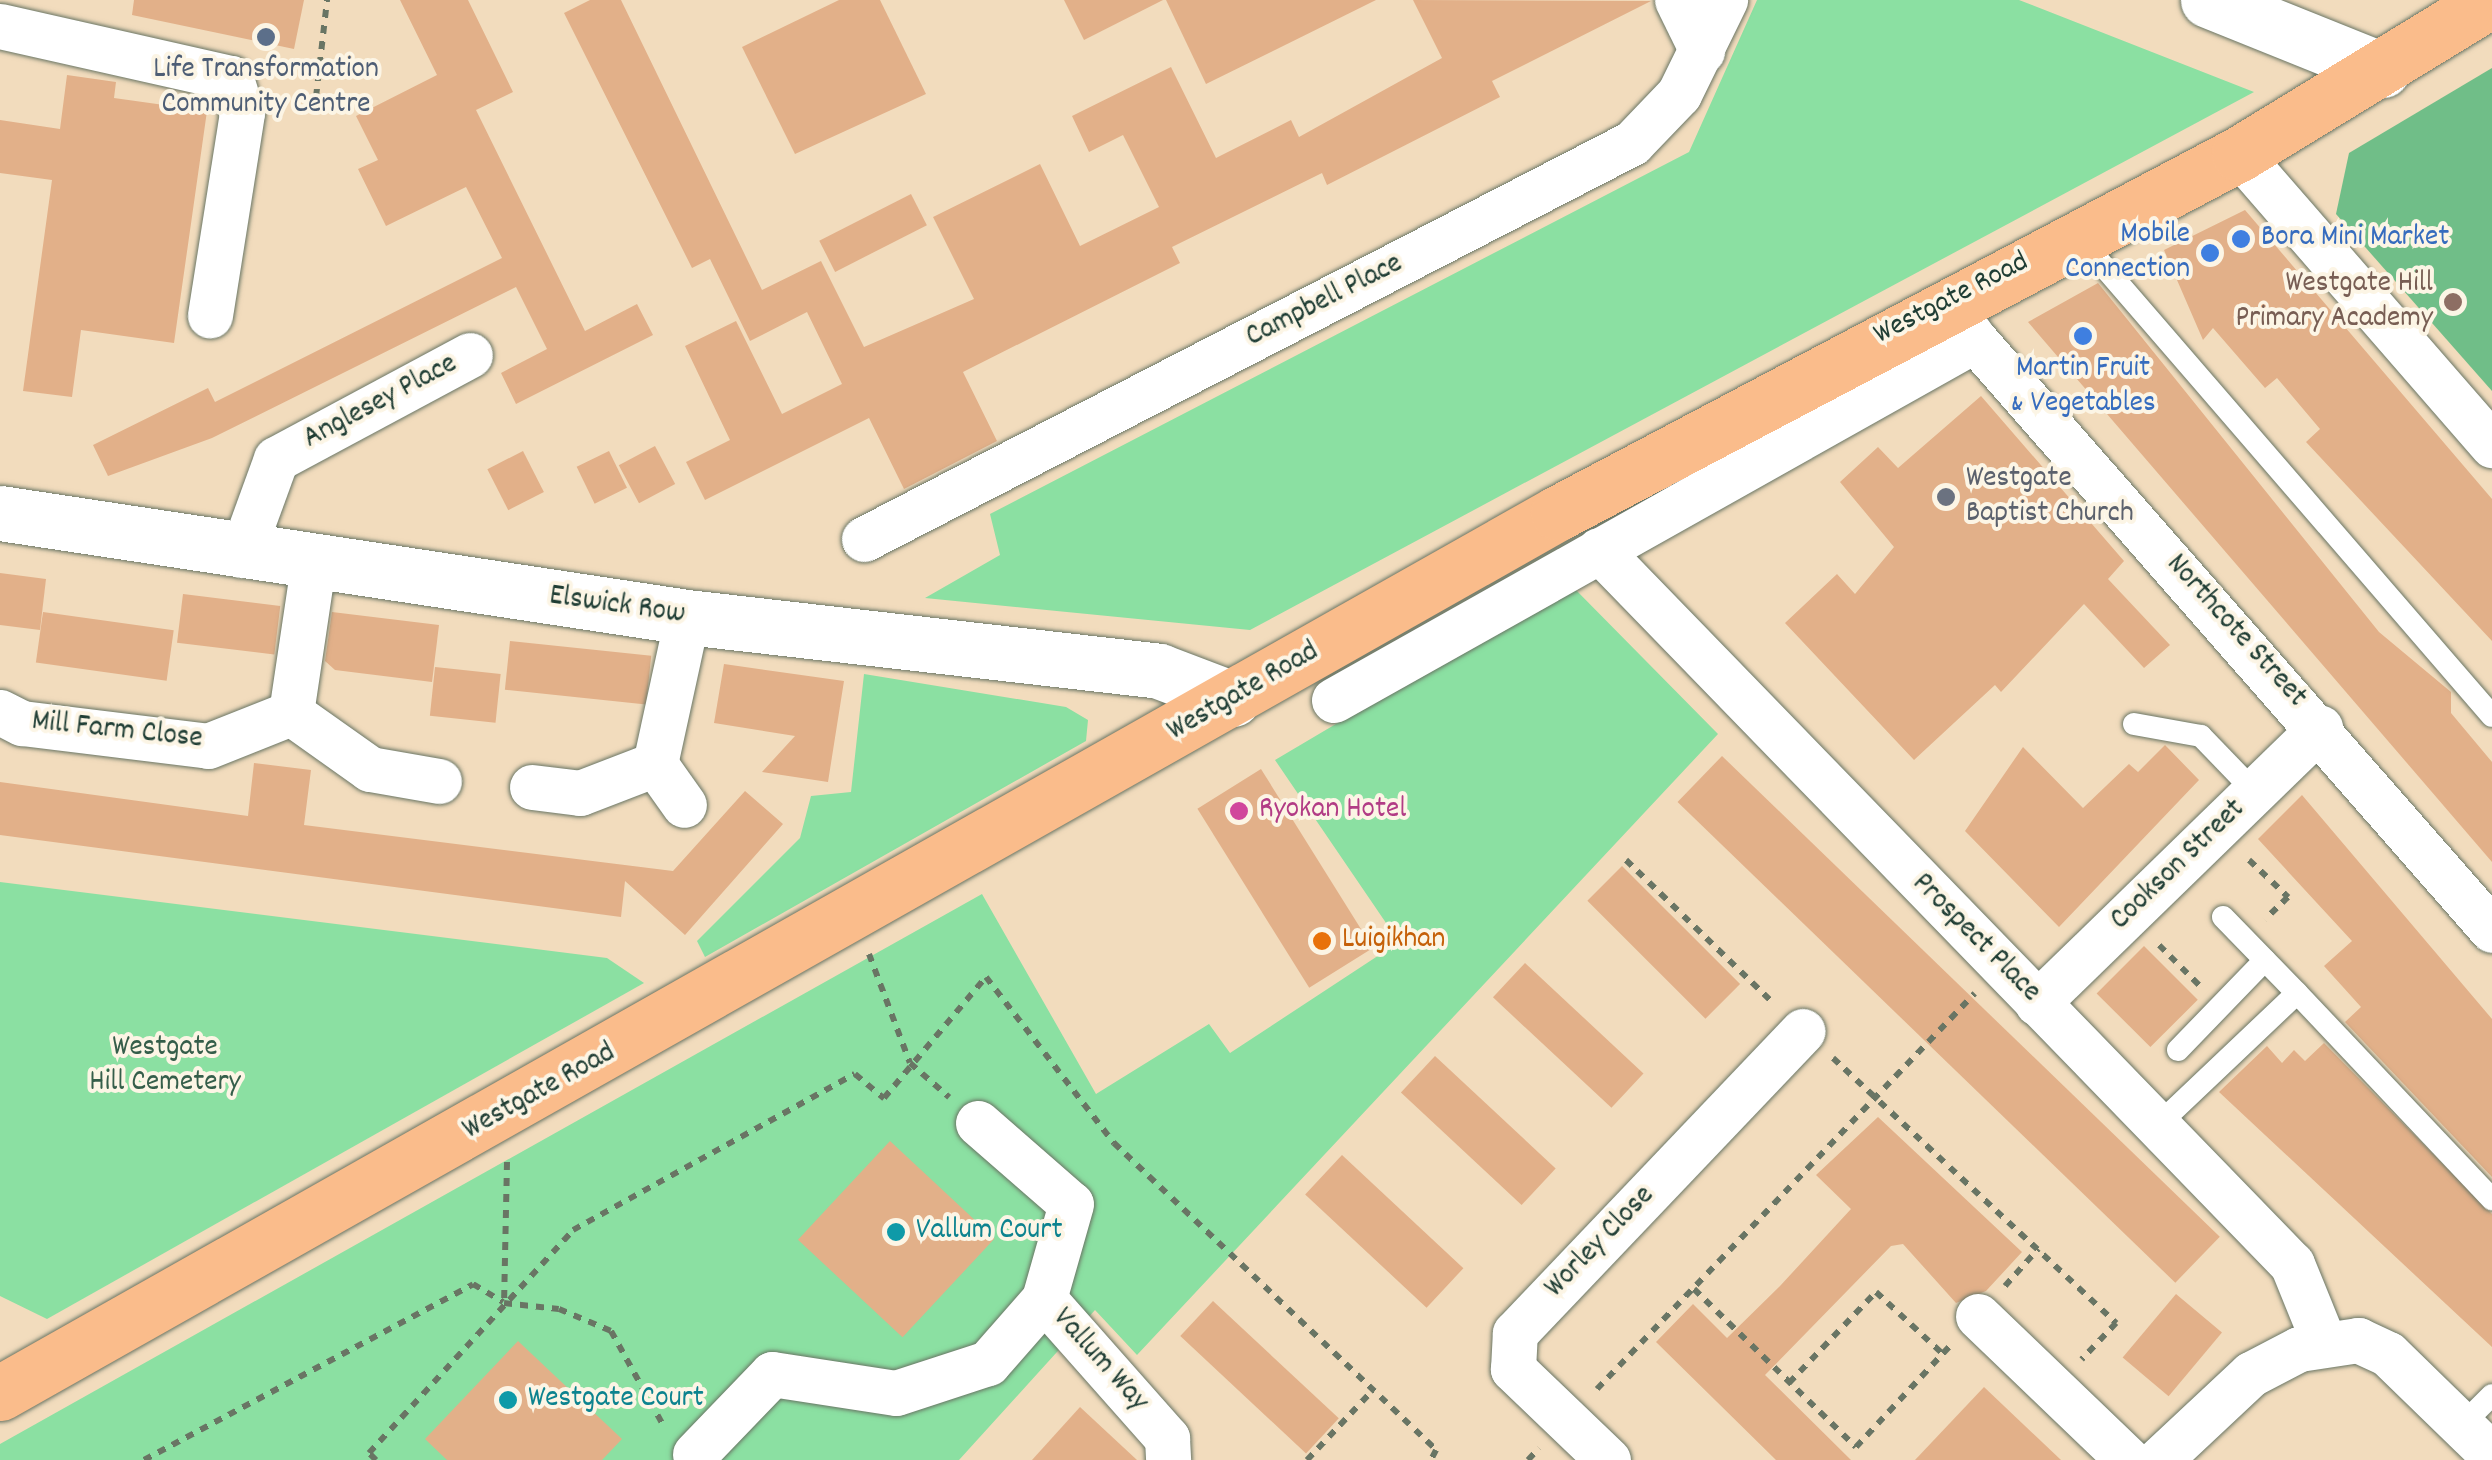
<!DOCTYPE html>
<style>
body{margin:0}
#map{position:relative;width:2492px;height:1460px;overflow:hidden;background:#f2dcbd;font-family:Dekko,sans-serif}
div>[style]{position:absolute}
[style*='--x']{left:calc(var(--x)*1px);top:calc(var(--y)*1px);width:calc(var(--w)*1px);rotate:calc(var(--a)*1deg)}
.green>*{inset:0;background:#8be0a2}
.forest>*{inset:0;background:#70be88}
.building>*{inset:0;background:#e2b089;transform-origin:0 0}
.path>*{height:6px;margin-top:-3px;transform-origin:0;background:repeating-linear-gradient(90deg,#697564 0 8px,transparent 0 16px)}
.roads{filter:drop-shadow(0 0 2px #697564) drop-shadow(0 0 2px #697564)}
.service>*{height:22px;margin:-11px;padding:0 11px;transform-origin:11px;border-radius:11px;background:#fff}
.minor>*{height:45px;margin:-22.5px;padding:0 22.5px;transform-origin:22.5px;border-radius:22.5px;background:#fff}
.tertiary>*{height:55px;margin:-27.5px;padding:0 27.5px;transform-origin:27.5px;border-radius:27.5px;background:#fff}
.primary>*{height:55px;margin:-27.5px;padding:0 27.5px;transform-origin:27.5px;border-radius:27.5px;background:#fabc8b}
.dots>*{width:28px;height:28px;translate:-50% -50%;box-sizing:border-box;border:5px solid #fcf5e5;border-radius:50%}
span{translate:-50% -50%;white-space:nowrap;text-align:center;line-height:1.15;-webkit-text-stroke:8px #fcf5e5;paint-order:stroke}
.service-label{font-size:30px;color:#4e5e75}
.shop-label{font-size:30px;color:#366cbe}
.right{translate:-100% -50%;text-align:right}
.left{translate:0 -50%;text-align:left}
.education-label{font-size:30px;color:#785e54}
.street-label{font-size:30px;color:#1f3d34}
.worship-label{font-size:30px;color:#5b616d}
.hotel-label{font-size:30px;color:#b23c85}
.food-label{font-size:30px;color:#c56008}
.park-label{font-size:30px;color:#355e4a}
.culture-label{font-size:30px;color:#0d838f}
</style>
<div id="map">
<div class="green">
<div style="clip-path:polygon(1757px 0,2019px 0,2254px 92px,1250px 630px,925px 598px,1000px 555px,990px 514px,1689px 152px)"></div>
<div style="clip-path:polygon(1571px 585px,1718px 734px,1137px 1355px,1095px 1310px,959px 1460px,0 1460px,0 1444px,982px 894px,1096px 1094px,1209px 1024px,1230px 1053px,1399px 942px,1275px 760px)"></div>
<div style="clip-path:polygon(864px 674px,1066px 707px,1088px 720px,1086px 741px,705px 957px,697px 941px,800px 838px,811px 796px,851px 792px)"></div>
<div style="clip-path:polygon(0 882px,607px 958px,644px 983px,47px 1319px,0 1296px)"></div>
</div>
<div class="forest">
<div style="clip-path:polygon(2492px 68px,2492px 391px,2336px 214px,2349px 153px)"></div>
</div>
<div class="building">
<div style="clip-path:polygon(134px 0,304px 0,294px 49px,132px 15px)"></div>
<div style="clip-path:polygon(400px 0,468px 0,513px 92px,476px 110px,585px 331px,637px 304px,653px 335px,516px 404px,501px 373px,547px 349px,516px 287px,212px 438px,108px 476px,93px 445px,208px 388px,215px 402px,502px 258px,466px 187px,386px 226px,358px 169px,378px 160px,356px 116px,437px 75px)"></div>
<div style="clip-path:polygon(590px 0,621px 0,762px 290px,821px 261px,864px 347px,974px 299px,933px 217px,1040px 164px,1080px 246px,1159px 207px,1123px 135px,1089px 152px,1072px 116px,1171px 67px,1216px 158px,1291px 120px,1299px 137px,1442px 58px,1413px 0,1651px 1px,1492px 81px,1500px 97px,1327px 185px,1322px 173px,1172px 247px,1180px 263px,963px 372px,997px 441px,904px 489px,869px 418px,705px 500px,686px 462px,730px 440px,685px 346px,736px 321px,782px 414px,842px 384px,807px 312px,750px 341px,710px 259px,692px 268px,564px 13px)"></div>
<div style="clip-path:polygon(839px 0,880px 0,926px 94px,795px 154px,742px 47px)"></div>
<div style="clip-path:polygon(1064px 0,1163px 0,1084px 40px)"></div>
<div style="clip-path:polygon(1166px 0,1376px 0,1206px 84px)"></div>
<div style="clip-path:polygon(67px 75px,116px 82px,114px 98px,207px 111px,174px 343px,81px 330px,72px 397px,23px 391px,52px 180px,0 173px,0 120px,60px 129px)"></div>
<div style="left:911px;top:194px;width:35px;height:103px;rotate:63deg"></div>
<div style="clip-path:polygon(2245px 210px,2492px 499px,2492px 641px,2306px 442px,2320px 429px,2277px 378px,2265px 388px,2213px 328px,2203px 340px,2164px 250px)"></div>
<div style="clip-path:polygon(2098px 283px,2379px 632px,2451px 692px,2451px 713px,2492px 762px,2492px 862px,2028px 322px)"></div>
<div style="clip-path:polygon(1981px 396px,2124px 561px,2108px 579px,2170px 645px,2144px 668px,2084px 604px,2001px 692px,1995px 685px,1914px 760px,1785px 623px,1837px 574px,1855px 594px,1894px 547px,1840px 482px,1878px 447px,1898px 468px)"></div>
<div style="left:655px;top:446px;width:43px;height:41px;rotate:62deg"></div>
<div style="left:523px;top:451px;width:46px;height:40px;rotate:63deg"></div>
<div style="left:609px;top:451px;width:41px;height:36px;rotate:64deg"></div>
<div style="clip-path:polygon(0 573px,46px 579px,40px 630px,0 625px)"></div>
<div style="left:183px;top:594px;width:98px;height:49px;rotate:7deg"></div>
<div style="left:43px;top:612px;width:132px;height:51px;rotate:8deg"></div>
<div style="clip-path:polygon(332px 612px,439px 625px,432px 682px,335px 670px,325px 661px)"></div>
<div style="left:510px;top:641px;width:142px;height:49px;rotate:6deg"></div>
<div style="clip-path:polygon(724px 664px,844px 681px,828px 782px,762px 772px,795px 736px,714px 723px)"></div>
<div style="left:435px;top:667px;width:66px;height:49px;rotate:6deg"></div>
<div style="clip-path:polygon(2165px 745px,2199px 780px,2059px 927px,1965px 831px,2023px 747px,2083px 808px,2129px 764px,2138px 772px)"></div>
<div style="left:1722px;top:756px;width:692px;height:64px;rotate:44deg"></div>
<div style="clip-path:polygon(254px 763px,311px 770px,304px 825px,673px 871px,745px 791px,783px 824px,685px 935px,625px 881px,621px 917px,0 835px,0 782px,248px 816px)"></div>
<div style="left:1261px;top:769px;width:211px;height:75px;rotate:58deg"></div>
<div style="clip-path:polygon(2302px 795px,2492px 1019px,2492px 1177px,2345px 1022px,2361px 1007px,2324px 966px,2352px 941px,2258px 839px)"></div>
<div style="left:1622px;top:866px;width:167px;height:49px;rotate:45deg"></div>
<div style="left:2144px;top:946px;width:76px;height:67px;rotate:45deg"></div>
<div style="left:1525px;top:963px;width:162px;height:47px;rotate:43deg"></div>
<div style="clip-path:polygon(2324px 1043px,2492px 1214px,2492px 1347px,2219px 1092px,2267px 1046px,2282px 1063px,2294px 1050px,2305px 1061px)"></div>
<div style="left:1435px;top:1056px;width:165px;height:50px;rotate:43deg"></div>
<div style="clip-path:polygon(1878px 1117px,2022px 1252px,1986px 1291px,1956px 1303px,1903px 1244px,1891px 1246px,1765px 1375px,1851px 1460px,1776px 1460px,1656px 1342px,1693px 1304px,1727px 1338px,1780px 1286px,1851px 1209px,1816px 1175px)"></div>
<div style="left:890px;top:1141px;width:143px;height:135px;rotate:43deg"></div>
<div style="left:1342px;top:1155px;width:166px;height:54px;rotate:43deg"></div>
<div style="left:2176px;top:1294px;width:60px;height:83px;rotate:40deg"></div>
<div style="left:1213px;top:1301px;width:172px;height:48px;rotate:43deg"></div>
<div style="clip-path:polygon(518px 1341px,622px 1439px,602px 1460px,447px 1460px,425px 1439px)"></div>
<div style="clip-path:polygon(1984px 1387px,2061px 1460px,1915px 1460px)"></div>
<div style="clip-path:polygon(1080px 1407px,1137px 1460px,1032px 1460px)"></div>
</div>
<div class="path">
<div style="--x:316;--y:97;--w:98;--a:-83.5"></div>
<div style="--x:1626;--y:860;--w:204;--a:44.2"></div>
<div style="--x:2249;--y:860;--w:54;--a:43.5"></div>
<div style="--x:2288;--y:897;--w:32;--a:136"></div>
<div style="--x:2159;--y:945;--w:57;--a:45"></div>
<div style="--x:869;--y:954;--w:116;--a:69.4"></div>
<div style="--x:910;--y:1063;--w:52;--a:41.1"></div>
<div style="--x:1833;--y:1058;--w:388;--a:43.1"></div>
<div style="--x:2116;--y:1323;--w:50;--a:133.4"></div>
<div style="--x:507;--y:1162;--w:141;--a:91.2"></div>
<div style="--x:504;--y:1303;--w:55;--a:6.2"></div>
<div style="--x:559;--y:1309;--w:56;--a:22.9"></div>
<div style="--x:611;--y:1331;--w:107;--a:61"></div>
<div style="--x:2005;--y:1286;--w:50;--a:-48.3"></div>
<div style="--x:1694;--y:1289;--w:226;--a:44.3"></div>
<div style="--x:1856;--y:1447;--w:137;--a:-47.1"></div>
<div style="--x:1789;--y:1383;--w:126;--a:-46.3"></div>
<div style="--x:1876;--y:1292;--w:91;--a:42.8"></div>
<div style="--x:1597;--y:1389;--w:547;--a:-46.33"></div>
<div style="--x:144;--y:1460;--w:373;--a:-28.1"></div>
<div style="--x:473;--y:1284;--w:35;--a:31"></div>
<div style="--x:376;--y:1460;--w:10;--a:-135"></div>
<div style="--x:369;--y:1453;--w:302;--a:-47.5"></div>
<div style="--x:573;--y:1230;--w:322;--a:-29"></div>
<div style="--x:855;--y:1074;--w:38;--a:40"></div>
<div style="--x:884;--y:1098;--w:158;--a:-49.9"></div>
<div style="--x:986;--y:977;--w:210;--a:52.4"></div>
<div style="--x:1114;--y:1143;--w:445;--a:43.6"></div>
<div style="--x:1436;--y:1450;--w:11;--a:117"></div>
<div style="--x:1307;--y:1460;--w:96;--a:-46.7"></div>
<div style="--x:1528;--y:1460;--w:16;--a:-47"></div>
</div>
<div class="roads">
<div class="service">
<div style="--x:2080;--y:239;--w:630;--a:49.18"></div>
<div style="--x:2134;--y:724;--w:68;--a:10.2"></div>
<div style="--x:2201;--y:736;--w:78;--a:46"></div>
<div style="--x:2223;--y:917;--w:106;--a:45.8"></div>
<div style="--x:2178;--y:1050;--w:125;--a:-46"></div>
<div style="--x:2159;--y:1124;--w:190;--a:-43.5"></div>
<div style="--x:2297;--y:993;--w:284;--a:46.6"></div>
<div style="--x:2462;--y:1425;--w:42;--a:-45"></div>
</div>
<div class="minor">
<div style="--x:1677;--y:0;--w:57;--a:63.9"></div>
<div style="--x:0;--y:26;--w:237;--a:12.7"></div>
<div style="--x:231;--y:78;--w:37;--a:73"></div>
<div style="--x:242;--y:113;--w:205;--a:99"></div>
<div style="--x:2239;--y:154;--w:386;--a:49"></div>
<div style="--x:1973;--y:338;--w:787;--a:48.76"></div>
<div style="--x:864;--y:539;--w:864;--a:-27.28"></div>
<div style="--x:1632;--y:143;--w:68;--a:-46.2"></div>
<div style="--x:1679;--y:94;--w:105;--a:-63.9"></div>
<div style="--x:1599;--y:550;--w:995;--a:45.86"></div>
<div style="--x:2292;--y:1264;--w:85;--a:67.9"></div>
<div style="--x:241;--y:555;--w:102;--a:-70"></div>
<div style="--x:276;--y:459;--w:220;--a:-28.2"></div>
<div style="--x:1334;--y:700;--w:723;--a:-29.33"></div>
<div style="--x:1964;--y:346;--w:12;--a:-42"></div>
<div style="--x:1973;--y:338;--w:29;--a:-125"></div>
<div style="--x:0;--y:712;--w:25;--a:27"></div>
<div style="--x:22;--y:723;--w:187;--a:7"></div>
<div style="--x:208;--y:746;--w:89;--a:-21.7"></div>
<div style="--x:291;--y:713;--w:150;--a:-81.5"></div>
<div style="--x:291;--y:713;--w:97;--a:35.3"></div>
<div style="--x:370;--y:769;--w:70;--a:9.9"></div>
<div style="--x:655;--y:764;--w:50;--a:54.7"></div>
<div style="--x:532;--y:787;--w:48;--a:7.1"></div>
<div style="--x:580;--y:793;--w:80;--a:-21.1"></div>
<div style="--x:655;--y:764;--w:150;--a:-77.7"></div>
<div style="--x:2037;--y:1003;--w:395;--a:-44.2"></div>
<div style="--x:978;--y:1123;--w:123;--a:41.1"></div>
<div style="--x:1071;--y:1204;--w:99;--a:105.9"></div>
<div style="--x:1044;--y:1299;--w:186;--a:48.5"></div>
<div style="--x:1167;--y:1438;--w:22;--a:87"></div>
<div style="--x:1978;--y:1316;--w:208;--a:43.8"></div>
<div style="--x:695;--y:1454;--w:111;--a:-46.1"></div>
<div style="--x:772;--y:1374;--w:125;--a:8.7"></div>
<div style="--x:896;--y:1393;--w:97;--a:-18.1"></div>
<div style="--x:988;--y:1363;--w:85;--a:-48.8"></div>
<div style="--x:1608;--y:1460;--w:132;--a:-136.2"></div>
<div style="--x:1513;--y:1369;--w:36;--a:-87"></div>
<div style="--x:1515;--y:1333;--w:417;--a:-46.4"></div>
<div style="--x:2159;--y:1460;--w:126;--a:-43.1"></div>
<div style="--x:2251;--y:1374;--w:54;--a:-27.5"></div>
<div style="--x:2299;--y:1349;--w:60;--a:-8.7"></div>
<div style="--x:2358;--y:1340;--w:33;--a:25"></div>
<div style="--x:2388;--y:1354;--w:145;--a:44.2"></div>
</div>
<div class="tertiary">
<div style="--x:2208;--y:0;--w:188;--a:21.9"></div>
<div style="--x:0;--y:513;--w:695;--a:8.61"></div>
<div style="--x:687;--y:617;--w:475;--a:6.5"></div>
<div style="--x:1159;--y:671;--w:79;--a:20.7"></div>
</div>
<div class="primary">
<div style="--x:0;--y:1393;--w:1789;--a:-29.46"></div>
<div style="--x:1558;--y:513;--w:770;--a:-27.8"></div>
<div style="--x:2239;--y:154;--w:295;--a:-31.4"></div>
</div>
</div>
<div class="dots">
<div style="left:266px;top:37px;background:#5c6f8a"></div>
<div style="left:2241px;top:239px;background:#3f7fe0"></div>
<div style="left:2210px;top:253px;background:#3f7fe0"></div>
<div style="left:2453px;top:302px;background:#8d6e63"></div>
<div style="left:2083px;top:336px;background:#3f7fe0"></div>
<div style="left:1946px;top:497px;background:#6b7280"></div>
<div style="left:1239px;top:811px;background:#d1479c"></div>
<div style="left:1322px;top:941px;background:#e8710a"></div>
<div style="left:896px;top:1232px;background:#0f9aa8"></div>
<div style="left:508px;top:1400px;background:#0f9aa8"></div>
</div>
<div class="service-label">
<span style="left:266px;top:88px">Life Transformation<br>Community Centre</span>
</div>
<div class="shop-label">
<span class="right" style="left:2190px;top:253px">Mobile<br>Connection</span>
<span class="left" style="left:2261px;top:239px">Bora Mini Market</span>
<span style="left:2083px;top:387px">Martin Fruit<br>&amp; Vegetables</span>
</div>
<div class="education-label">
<span class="right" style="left:2433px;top:302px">Westgate Hill<br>Primary Academy</span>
</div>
<div class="street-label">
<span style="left:1952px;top:300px;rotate:-27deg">Westgate Road</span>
<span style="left:1325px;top:302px;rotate:-27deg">Campbell Place</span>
<span style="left:381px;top:403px;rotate:-28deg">Anglesey Place</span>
<span style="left:617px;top:607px;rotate:8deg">Elswick Row</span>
<span style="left:2235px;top:632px;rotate:48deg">Northcote Street</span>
<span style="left:1244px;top:693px;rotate:-30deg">Westgate Road</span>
<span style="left:117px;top:732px;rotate:6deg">Mill Farm Close</span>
<span style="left:2179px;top:866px;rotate:-44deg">Cookson Street</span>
<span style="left:1975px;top:939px;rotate:45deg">Prospect Place</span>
<span style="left:540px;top:1093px;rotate:-29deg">Westgate Road</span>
<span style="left:1601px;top:1243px;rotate:-46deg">Worley Close</span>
<span style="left:1099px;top:1361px;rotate:48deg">Vallum Way</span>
</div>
<div class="worship-label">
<span class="left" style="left:1966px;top:497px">Westgate<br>Baptist Church</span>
</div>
<div class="hotel-label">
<span class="left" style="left:1259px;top:811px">Ryokan Hotel</span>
</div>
<div class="food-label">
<span class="left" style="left:1342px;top:941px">Luigikhan</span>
</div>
<div class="park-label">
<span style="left:165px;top:1066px">Westgate<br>Hill Cemetery</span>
</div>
<div class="culture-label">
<span class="left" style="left:916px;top:1232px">Vallum Court</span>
<span class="left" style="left:528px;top:1400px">Westgate Court</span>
</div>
</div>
